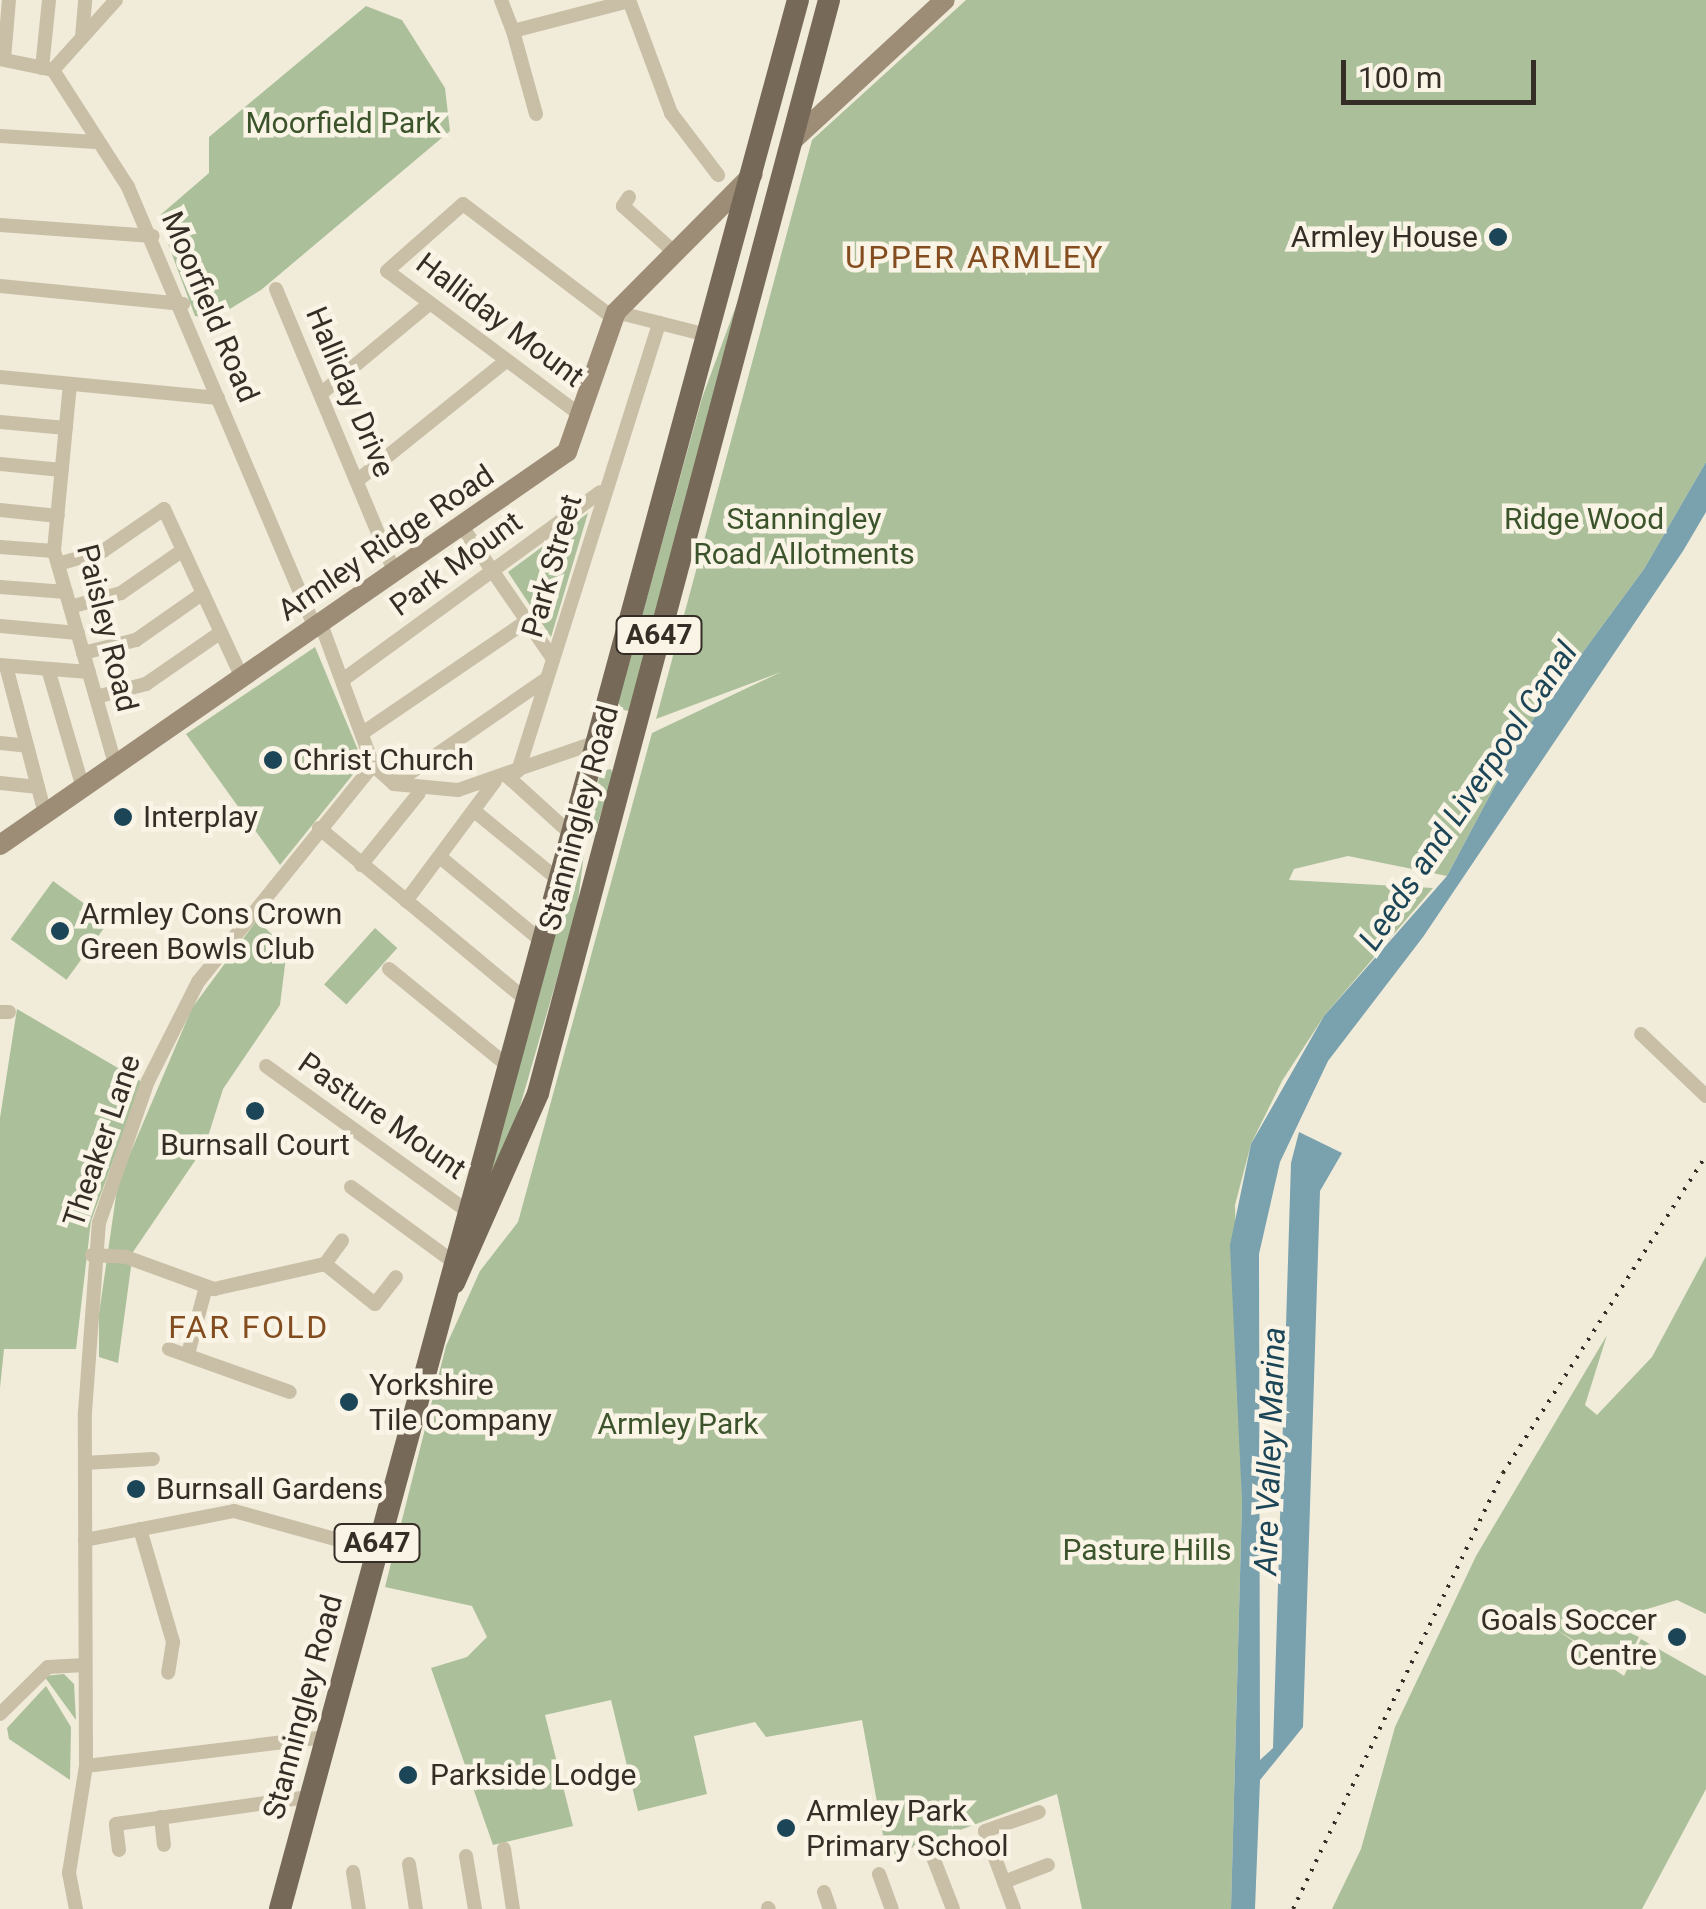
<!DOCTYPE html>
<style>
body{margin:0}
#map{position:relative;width:1706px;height:1909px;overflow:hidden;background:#f1ebda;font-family:Roboto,sans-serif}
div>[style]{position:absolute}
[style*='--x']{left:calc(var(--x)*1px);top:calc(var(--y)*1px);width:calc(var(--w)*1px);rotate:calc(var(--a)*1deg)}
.green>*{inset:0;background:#abc09a;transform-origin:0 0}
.water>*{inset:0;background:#79a1ae}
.street>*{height:14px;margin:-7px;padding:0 7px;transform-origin:7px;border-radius:7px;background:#c9bea6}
.secondary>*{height:20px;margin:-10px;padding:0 10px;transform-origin:10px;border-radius:10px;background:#9d8d77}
.primary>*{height:22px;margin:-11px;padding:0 11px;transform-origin:11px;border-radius:11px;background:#776958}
.rail>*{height:4px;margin-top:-2px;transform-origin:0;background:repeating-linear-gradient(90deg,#352e27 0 2.5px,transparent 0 10.5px)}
.dots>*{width:28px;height:28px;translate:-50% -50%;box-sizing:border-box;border:5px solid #f9f4e6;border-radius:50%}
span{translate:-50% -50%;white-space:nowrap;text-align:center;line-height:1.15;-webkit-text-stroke:9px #f9f4e6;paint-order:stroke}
.shield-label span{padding:2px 8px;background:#f9f4e6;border:2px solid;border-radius:8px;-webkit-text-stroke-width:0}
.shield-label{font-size:28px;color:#352e27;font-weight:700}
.park-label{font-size:30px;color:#3c542b}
.poi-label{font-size:30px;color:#352e27}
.right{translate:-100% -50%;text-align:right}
.left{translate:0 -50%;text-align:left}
.street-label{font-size:30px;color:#352e27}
.neighbourhood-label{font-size:32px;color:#844d20;letter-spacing:2.5px}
.water-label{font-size:32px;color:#1c4657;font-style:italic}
.scale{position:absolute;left:1341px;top:60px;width:195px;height:45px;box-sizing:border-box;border:5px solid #352e27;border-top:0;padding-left:12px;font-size:30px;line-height:35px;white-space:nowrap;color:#352e27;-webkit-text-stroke:8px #f9f4e6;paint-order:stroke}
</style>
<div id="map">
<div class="green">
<div style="clip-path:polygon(966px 0,1706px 0,1706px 462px,1644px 569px,1522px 735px,1447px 876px,1348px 856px,1294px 869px,1289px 880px,1433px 888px,1324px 1016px,1282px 1081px,1251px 1144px,1235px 1205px,1242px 1502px,1231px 1909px,1082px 1909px,1057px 1794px,887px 1857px,862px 1720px,766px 1737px,755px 1722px,694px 1736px,707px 1794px,638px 1811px,611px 1700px,545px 1715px,573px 1826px,493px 1845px,431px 1668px,467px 1657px,487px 1637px,472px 1606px,385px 1587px,446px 1346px,480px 1271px,518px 1222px,652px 733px,781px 672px,656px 719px,812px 140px)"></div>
<div style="clip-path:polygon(366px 6px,402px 20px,445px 88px,450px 131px,261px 290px,215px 318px,195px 316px,158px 217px,209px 173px,209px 137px)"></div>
<div style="clip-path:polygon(756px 252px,629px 711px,624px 710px,618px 703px,702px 398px)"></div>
<div style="clip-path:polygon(588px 513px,551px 637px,508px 572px)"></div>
<div style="clip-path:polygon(315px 647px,363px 762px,280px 865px,186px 734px)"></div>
<div style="clip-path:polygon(611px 769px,613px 776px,593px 838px,591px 808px,601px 771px)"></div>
<div style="clip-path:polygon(588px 821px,577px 909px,495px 1193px,482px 1185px)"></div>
<div style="left:53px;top:881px;width:69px;height:72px;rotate:36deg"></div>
<div style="clip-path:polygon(257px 920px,287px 949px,280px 1005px,223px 1089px,205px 1146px,133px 1252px,118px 1363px,99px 1357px,99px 1314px,118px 1182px,192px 1008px)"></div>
<div style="left:375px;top:928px;width:30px;height:76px;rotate:42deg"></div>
<div style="clip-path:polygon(17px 1009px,142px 1082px,91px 1221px,76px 1349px,4px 1349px,0 1388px,0 1118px)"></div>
<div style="clip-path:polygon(1706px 1256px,1706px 1614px,1677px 1600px,1624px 1616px,1619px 1628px,1639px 1637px,1622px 1670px,1557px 1630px,1624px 1676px,1641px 1639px,1706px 1676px,1706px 1789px,1642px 1909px,1332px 1909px,1361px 1849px,1395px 1727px,1476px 1556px,1607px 1335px,1585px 1405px,1597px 1415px,1652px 1357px)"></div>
<div style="clip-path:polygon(64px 1674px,74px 1684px,76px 1720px,44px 1676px)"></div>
<div style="clip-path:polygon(46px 1686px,71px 1727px,70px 1780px,9px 1739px,7px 1728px)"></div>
</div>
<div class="water">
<div style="clip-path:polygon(1706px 462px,1706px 512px,1683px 551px,1423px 937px,1328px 1061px,1280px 1162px,1259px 1254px,1260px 1760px,1273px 1748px,1291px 1163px,1299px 1132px,1342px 1153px,1320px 1191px,1303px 1727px,1260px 1780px,1255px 1909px,1231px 1909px,1242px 1502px,1230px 1245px,1251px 1144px,1324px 1016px,1447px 876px,1522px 735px,1644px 569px)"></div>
</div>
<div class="street">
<div style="--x:501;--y:0;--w:33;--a:69"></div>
<div style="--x:629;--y:0;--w:121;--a:69.6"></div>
<div style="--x:671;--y:113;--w:78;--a:52.8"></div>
<div style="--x:82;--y:37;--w:37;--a:-85"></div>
<div style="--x:0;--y:59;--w:54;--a:11.7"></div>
<div style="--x:53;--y:70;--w:139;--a:57.3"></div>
<div style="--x:128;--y:187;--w:479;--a:67"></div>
<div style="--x:4;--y:59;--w:59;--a:-85.2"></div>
<div style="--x:42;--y:68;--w:68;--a:-84.1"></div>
<div style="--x:53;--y:70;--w:94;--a:-48"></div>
<div style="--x:536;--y:114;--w:86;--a:-105.5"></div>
<div style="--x:513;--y:31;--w:120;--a:-14.5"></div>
<div style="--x:0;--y:136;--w:96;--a:3.6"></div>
<div style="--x:629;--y:197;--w:11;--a:124"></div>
<div style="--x:623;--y:206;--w:67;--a:42"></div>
<div style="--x:0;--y:225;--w:153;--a:4.1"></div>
<div style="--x:0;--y:286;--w:184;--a:5.6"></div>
<div style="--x:276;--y:289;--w:308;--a:67.3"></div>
<div style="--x:616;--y:312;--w:98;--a:14.2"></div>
<div style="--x:0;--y:377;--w:219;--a:5.5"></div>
<div style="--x:70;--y:384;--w:168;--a:95.5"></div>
<div style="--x:54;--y:551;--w:222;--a:74"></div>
<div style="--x:323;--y:392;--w:138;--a:-39.7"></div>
<div style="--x:579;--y:414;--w:239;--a:-143.3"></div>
<div style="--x:387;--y:271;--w:101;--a:-41.4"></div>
<div style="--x:463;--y:204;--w:188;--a:37.2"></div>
<div style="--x:0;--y:422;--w:66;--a:5.2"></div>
<div style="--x:0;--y:464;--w:62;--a:5.5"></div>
<div style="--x:358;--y:480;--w:189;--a:-38.8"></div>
<div style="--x:0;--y:510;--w:58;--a:5.9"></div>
<div style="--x:463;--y:528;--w:159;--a:55.5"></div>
<div style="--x:0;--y:547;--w:54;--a:4.2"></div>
<div style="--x:58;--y:564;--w:47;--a:-16.1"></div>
<div style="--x:103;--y:551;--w:74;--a:-34.5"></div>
<div style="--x:164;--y:509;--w:186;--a:65.2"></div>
<div style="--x:0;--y:587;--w:66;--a:4.3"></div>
<div style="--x:70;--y:607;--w:53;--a:-15.4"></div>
<div style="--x:121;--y:593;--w:75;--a:-34.7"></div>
<div style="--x:321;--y:624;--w:150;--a:69.8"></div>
<div style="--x:373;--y:765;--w:28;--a:42"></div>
<div style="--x:394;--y:784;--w:64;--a:5.4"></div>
<div style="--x:458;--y:790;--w:147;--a:-19.1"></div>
<div style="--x:0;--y:626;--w:78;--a:5.1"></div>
<div style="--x:83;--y:653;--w:55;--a:-13.8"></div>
<div style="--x:136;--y:640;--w:82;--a:-35"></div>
<div style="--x:0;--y:665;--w:89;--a:4.5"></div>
<div style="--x:6;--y:666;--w:153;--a:75.2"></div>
<div style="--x:48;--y:669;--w:124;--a:73.6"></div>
<div style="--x:344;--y:679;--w:317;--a:-36.1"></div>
<div style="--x:96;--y:697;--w:52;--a:-14.6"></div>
<div style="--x:146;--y:684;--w:91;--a:-34.7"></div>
<div style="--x:364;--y:732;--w:197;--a:-34.3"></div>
<div style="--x:0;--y:743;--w:27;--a:6"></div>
<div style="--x:518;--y:771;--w:470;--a:-72.5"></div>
<div style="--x:507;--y:776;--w:88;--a:42.2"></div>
<div style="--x:0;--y:783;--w:38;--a:6"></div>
<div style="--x:394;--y:784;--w:183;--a:-34.6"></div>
<div style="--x:478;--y:814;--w:106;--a:39.3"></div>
<div style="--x:319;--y:828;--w:269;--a:39.7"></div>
<div style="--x:440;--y:857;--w:135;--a:39.6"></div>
<div style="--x:361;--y:865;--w:92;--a:-51.1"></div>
<div style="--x:406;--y:901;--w:149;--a:-53.4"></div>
<div style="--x:389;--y:969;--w:154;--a:39.2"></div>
<div style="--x:0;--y:1012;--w:9;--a:0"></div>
<div style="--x:1641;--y:1034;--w:90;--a:43.6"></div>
<div style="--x:266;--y:1066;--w:248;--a:35.8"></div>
<div style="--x:351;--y:1187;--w:125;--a:36.2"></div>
<div style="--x:92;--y:1255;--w:34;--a:3"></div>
<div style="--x:126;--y:1257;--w:94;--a:20"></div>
<div style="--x:214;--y:1289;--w:114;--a:-12.7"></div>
<div style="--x:325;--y:1264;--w:64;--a:38.7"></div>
<div style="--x:375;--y:1304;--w:34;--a:-52"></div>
<div style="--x:325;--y:1264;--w:29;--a:-54"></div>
<div style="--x:169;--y:1349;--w:128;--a:19.6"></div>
<div style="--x:188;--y:1354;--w:69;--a:-75"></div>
<div style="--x:85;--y:1463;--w:68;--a:-3.4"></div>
<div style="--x:140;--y:1529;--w:118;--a:73.7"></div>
<div style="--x:173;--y:1642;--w:31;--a:99"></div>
<div style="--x:85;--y:1540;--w:152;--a:-11"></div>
<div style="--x:234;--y:1511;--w:146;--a:15.5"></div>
<div style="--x:0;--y:1714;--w:67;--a:-44.4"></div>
<div style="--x:48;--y:1667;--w:37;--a:-3"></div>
<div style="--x:86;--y:1766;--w:240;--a:-6.9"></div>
<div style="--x:161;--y:1817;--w:28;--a:84"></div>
<div style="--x:929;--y:1847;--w:66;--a:68.8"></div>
<div style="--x:504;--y:1849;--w:61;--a:81.5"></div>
<div style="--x:119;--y:1850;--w:26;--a:-97"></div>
<div style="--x:116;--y:1824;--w:195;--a:-8"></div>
<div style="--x:466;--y:1856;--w:54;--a:80.4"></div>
<div style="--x:409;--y:1864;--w:46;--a:81.2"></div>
<div style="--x:353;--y:1872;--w:37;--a:81"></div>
<div style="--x:879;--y:1874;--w:37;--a:70"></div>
<div style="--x:1004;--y:1882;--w:47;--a:-21.1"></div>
<div style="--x:824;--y:1892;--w:18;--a:71"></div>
<div style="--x:768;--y:1908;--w:1;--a:45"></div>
<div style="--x:76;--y:1909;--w:37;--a:-101"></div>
<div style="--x:69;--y:1873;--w:108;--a:-81"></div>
<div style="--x:86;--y:1766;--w:354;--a:-90.2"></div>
<div style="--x:85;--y:1412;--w:190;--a:-85.8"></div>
<div style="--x:99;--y:1223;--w:150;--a:-71"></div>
<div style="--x:148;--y:1081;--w:111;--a:-63.2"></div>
<div style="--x:198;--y:982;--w:279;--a:-51.1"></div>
<div style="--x:1014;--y:1909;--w:83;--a:-110.4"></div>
<div style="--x:985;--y:1831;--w:57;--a:-19.4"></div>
</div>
<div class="secondary">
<div style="--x:791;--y:142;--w:209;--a:-42.7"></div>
<div style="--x:0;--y:845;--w:690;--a:-34.73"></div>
<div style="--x:567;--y:452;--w:148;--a:-70.7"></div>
<div style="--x:616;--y:312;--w:194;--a:-45.2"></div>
</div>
<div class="primary">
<div style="--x:454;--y:1283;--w:208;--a:-66.1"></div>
<div style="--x:538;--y:1093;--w:1131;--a:-75.09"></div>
<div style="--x:280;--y:1909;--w:1978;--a:-74.82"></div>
</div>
<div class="rail">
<div style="--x:1293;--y:1909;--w:484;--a:-64.3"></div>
<div style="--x:1503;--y:1473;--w:376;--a:-57.4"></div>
</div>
<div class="dots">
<div style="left:1498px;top:237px;background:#1c4657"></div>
<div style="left:273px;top:760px;background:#1c4657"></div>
<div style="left:123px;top:817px;background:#1c4657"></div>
<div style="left:60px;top:931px;background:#1c4657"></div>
<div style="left:255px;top:1111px;background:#1c4657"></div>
<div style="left:349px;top:1402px;background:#1c4657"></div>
<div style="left:136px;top:1489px;background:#1c4657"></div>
<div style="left:1677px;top:1637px;background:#1c4657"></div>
<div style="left:408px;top:1775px;background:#1c4657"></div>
<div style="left:786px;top:1828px;background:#1c4657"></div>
</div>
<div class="shield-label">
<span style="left:659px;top:635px">A647</span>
<span style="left:377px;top:1543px">A647</span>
</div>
<div class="park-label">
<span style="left:343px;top:123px">Moorfield Park</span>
<span style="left:804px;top:536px">Stanningley<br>Road Allotments</span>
<span style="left:1584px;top:519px">Ridge Wood</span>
<span style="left:678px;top:1424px">Armley Park</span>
<span style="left:1147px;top:1550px">Pasture Hills</span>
</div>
<div class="poi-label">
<span class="right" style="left:1478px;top:237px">Armley House</span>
<span class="left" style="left:293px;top:760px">Christ Church</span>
<span class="left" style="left:143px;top:817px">Interplay</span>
<span class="left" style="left:80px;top:931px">Armley Cons Crown<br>Green Bowls Club</span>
<span style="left:255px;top:1145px">Burnsall Court</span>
<span class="left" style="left:369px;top:1402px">Yorkshire<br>Tile Company</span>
<span class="left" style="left:156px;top:1489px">Burnsall Gardens</span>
<span class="right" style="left:1657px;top:1637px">Goals Soccer<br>Centre</span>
<span class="left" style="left:430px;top:1775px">Parkside Lodge</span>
<span class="left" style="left:806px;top:1828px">Armley Park<br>Primary School</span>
</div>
<div class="street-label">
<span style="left:210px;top:307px;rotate:67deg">Moorfield Road</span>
<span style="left:500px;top:320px;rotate:37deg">Halliday Mount</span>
<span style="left:350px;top:392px;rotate:67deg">Halliday Drive</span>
<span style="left:386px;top:543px;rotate:-34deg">Armley Ridge Road</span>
<span style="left:456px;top:564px;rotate:-36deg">Park Mount</span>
<span style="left:552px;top:566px;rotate:-74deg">Park Street</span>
<span style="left:107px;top:628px;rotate:76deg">Paisley Road</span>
<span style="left:579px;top:818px;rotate:-75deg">Stanningley Road</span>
<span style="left:382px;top:1116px;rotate:35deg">Pasture Mount</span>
<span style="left:102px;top:1141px;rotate:-71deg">Theaker Lane</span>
<span style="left:303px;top:1707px;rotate:-75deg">Stanningley Road</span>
</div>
<div class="neighbourhood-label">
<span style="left:975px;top:257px">UPPER ARMLEY</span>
<span style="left:249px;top:1327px">FAR FOLD</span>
</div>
<div class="water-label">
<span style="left:1468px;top:796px;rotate:-56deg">Leeds and Liverpool Canal</span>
<span style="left:1270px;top:1451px;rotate:-88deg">Aire Valley Marina</span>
</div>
<div class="scale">100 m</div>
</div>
